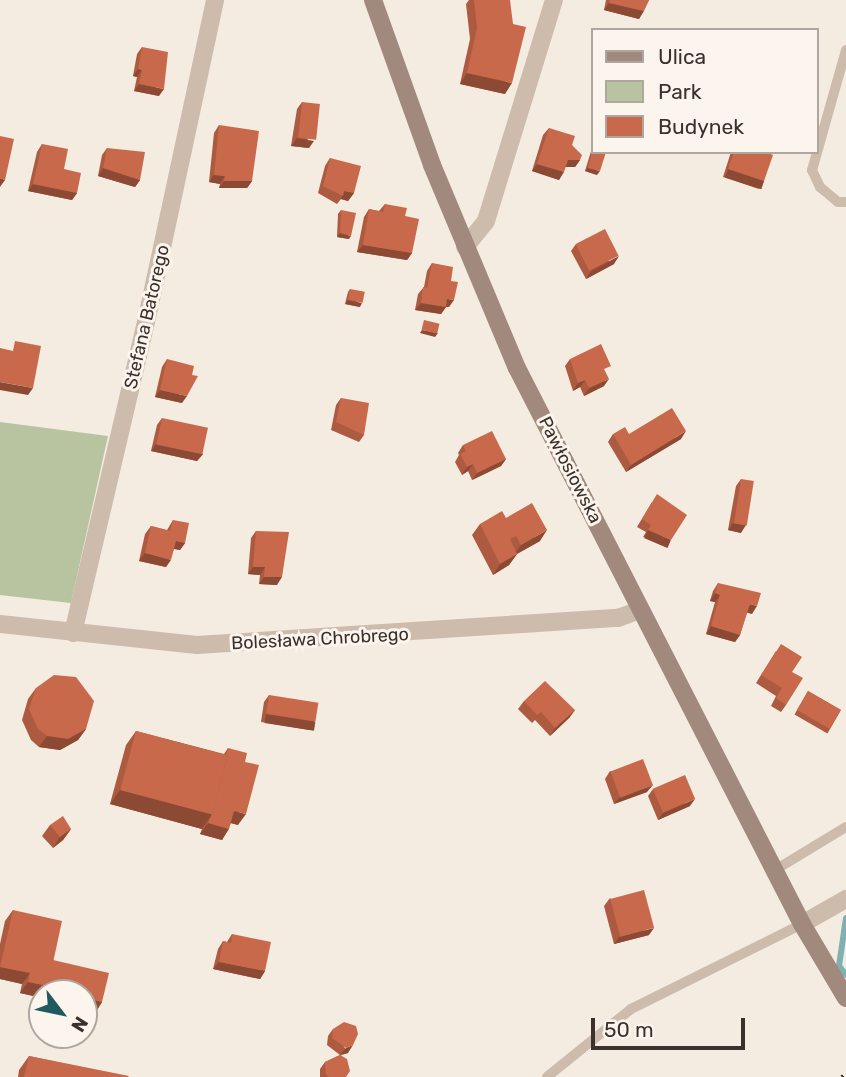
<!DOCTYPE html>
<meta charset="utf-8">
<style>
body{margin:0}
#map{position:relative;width:846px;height:1077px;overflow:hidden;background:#f4ebe1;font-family:Rubik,sans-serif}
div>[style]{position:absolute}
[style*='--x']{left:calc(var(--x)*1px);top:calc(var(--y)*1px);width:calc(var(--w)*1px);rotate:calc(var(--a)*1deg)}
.green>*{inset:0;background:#b8c4a0}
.stream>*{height:6px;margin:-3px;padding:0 3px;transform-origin:3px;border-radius:3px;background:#7fb0b2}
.lane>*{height:10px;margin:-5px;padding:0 5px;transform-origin:5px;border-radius:5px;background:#cdbbac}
.street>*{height:18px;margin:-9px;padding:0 9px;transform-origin:9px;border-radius:9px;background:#cdbbac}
.secondary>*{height:18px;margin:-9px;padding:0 9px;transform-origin:9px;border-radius:9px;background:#a18a7d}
.rail>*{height:5px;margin-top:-2.5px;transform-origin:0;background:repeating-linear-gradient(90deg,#3b302b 0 2px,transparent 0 7px)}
.wall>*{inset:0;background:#ac5a40;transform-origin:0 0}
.shaded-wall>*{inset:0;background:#8c4a34;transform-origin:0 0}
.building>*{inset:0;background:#c8694b;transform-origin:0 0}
span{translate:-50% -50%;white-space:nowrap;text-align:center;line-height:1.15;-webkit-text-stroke:6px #fbf5ee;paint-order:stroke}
.street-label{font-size:18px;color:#3b302b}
.legend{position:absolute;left:591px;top:28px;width:228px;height:126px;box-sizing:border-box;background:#fbf5ee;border:2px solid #aea6a0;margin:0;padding:9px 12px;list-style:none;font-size:21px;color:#3b302b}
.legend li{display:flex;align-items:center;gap:14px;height:35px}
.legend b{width:35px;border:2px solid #aea6a0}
.north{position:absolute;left:28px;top:979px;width:70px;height:70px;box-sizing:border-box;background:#fbf5ee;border:2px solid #aea6a0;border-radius:50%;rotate:122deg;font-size:19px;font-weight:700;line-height:28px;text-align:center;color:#3b302b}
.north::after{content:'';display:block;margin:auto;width:24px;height:32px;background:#1f5a5e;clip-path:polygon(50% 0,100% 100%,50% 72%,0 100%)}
.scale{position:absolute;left:591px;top:1018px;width:154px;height:32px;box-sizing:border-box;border:4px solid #3b302b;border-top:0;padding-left:9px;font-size:21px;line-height:24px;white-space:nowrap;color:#3b302b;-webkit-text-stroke:5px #fbf5ee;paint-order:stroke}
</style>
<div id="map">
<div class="green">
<div style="clip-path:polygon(0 422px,108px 436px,71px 603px,0 595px)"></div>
</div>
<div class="stream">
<div style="--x:846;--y:918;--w:49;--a:98.3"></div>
<div style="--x:839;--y:966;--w:11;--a:52"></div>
</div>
<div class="lane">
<div style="--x:846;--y:50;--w:125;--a:105.8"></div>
<div style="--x:812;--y:170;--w:19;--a:65"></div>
<div style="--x:820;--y:187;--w:23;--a:40"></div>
<div style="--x:838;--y:202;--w:8;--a:0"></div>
<div style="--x:775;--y:870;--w:83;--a:-31.2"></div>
<div style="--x:547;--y:1077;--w:108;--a:-39"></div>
<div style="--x:631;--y:1009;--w:191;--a:-26.4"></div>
</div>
<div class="street">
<div style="--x:465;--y:247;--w:33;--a:-51"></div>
<div style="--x:486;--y:221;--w:231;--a:-72.9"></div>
<div style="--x:0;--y:624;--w:198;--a:6.1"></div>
<div style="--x:197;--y:645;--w:422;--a:-3.7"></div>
<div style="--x:618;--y:618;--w:23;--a:-20"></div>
<div style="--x:73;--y:633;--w:329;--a:-76.8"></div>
<div style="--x:148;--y:313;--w:320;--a:-77.9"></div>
<div style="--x:802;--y:924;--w:51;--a:-29.6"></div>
</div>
<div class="secondary">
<div style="--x:373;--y:0;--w:175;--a:70.3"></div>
<div style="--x:432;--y:165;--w:220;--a:67.3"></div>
<div style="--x:517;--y:368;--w:625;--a:62.86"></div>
<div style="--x:802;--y:924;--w:86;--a:59.3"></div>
</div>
<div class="rail">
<div style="--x:842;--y:1077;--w:5;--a:-37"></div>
</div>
<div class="wall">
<div style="clip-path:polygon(469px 0,510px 0,505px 94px,460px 84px,470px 39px,466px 4px)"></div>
<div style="clip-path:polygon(606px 0,649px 0,639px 19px,604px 10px)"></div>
<div style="clip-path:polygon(142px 47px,159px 96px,134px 91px,137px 77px,133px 76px,137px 54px)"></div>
<div style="clip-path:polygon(302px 102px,309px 148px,291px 146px,297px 109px)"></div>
<div style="clip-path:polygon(219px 125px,252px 181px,247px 188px,219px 188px,220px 184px,209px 182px,214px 133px)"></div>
<div style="clip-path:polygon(549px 128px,572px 145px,580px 160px,575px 167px,565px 167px,559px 180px,532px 171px,543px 135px)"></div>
<div style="clip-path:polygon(42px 144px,64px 169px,77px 193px,72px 200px,28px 191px,37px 152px)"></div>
<div style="clip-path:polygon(107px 148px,140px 180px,135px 187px,98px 176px,102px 155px)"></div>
<div style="clip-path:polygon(592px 148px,592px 152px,597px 175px,585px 171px)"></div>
<div style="clip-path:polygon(731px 152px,766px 152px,764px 181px,759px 189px,723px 177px)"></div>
<div style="clip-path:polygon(330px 158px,354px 193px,348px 201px,341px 199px,337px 204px,318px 193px,325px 166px)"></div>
<div style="clip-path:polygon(385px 204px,405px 216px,412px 253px,407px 260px,357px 252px,364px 217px,369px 209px,379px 211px)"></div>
<div style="clip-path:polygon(341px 210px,349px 239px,337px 237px,338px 214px)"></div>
<div style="clip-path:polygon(576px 244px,614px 264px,586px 279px,571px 251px)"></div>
<div style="clip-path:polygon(432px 263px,451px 281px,449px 307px,446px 307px,441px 314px,415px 310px,418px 294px,424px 287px,427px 271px)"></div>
<div style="clip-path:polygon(350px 289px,360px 307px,345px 304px,348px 292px)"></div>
<div style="clip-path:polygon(167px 359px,182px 403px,155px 397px,162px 367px)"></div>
<div style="clip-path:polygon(570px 359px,606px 373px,604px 386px,584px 396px,580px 387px,573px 391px,565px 366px)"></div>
<div style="clip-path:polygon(341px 398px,364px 435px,359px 442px,331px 430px,336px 405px)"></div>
<div style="clip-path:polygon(162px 418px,203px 454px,197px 461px,151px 451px,157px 425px)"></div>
<div style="clip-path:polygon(613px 434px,629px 434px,681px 439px,626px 472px,608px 442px)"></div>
<div style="clip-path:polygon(463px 445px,506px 459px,501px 466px,472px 480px,468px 471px,462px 475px,455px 462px,459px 455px,458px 453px)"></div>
<div style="clip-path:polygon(741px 479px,741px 533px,728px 530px,736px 486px)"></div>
<div style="clip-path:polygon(652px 502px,666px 547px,643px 537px,646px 532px,637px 527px)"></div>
<div style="clip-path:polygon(506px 518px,540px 541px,517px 554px,509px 565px,493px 575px,472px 535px,480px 524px)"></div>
<div style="clip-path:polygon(173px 520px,185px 543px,180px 550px,174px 549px,166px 567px,139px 561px,145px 534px,151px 526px,167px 530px)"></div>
<div style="clip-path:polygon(256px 531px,277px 585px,259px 584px,260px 575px,248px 574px,251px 538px)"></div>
<div style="clip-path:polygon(718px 583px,752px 614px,747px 612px,740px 635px,735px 642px,706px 634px,715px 602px,710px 601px,713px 591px)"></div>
<div style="clip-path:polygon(776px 651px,792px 672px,786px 705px,781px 712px,771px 706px,776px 696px,756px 683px)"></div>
<div style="clip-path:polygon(36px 688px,86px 729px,78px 740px,60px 750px,39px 747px,31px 740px,22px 720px,28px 699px)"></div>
<div style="left:808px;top:691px;width:38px;height:27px;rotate:30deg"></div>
<div style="clip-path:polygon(269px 695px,315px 722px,310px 730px,261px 722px,264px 702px)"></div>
<div style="clip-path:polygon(524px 701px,575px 710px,569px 718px,550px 736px,535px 720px,532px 723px,518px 709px)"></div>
<div style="clip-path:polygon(136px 731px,224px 754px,228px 748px,245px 762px,238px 825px,231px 823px,222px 840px,200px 834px,202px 829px,110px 804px,126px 745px)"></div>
<div style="clip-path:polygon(610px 771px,647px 792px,614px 804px,605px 779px)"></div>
<div style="clip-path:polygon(653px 789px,690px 806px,658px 820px,648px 796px)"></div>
<div style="clip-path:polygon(50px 825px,71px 829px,63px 840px,53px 848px,42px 836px)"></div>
<div style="clip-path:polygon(610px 898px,649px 935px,614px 944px,604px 906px)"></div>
<div style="clip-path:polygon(13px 910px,53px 960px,102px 1002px,97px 1010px,20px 993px,22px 984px,0 979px,0 944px,5px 921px)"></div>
<div style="clip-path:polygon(232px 934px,265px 971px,260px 979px,213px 969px,218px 949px,223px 941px,227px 942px)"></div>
<div style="clip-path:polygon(333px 1029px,348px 1053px,341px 1055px,346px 1077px,320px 1077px,320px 1069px,325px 1062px,340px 1055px,327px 1045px,328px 1036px)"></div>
<div style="clip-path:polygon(29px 1056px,128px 1077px,18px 1077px,19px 1070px)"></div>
</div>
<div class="shaded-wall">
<div style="clip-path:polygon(609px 3px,644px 11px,639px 19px,604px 10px)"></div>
<div style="clip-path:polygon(138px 69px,142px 70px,137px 77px,133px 76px)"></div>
<div style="clip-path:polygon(467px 73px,512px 83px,505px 94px,460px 84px)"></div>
<div style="clip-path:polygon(139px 84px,164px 89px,159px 96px,134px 91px)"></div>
<div style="clip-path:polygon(297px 138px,314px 141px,309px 148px,291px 146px)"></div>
<div style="clip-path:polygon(568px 160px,580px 160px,575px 167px,563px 167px)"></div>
<div style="clip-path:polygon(537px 164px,564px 172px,559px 180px,532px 171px)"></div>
<div style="clip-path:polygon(103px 168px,140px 180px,135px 187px,98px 176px)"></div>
<div style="clip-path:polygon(588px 168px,600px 171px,597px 175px,585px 171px)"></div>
<div style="left:728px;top:169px;width:38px;height:9px;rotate:18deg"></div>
<div style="clip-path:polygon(214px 175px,225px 176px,220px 184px,209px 182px)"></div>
<div style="clip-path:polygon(0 178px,5px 180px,0 187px)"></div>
<div style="clip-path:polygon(224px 181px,252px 181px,247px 188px,219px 188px)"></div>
<div style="clip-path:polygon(33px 184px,77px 193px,72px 200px,28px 191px)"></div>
<div style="clip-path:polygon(344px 191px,354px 193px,348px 201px,341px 199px)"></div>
<div style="clip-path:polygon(340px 233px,351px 236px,349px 239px,337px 237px)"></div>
<div style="clip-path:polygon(363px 245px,412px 253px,407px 260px,357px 252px)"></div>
<div style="clip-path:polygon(619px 256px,614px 264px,586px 279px,591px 271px)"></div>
<div style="clip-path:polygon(447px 299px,454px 300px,449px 307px,442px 306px)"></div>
<div style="clip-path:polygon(348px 300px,362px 303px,360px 307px,345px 304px)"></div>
<div style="clip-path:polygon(421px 303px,446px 307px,441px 314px,415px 310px)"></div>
<div style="clip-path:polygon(422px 330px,438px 333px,435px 337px,420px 333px)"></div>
<div style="clip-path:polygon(609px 379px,604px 386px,584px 396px,589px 388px)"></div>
<div style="clip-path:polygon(585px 380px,580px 387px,573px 391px,578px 383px)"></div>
<div style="clip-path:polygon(0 382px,33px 388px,28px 395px,0 390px)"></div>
<div style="clip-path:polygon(160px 390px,187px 396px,182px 403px,155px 397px)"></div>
<div style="clip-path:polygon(686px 431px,681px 439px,626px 472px,631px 465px)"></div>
<div style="clip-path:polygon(156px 444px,203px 454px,197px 461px,151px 451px)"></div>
<div style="clip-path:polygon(506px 459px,501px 466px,472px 480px,477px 473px)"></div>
<div style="clip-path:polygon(473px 464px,468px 471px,462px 475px,467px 467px)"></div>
<div style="clip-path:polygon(733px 523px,746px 525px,741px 533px,728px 530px)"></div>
<div style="clip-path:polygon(547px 530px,540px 541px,513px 556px,521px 545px)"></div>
<div style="left:648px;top:530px;width:25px;height:9px;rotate:23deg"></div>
<div style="clip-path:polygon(176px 541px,185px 543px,180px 550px,170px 548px)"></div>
<div style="clip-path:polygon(145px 553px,171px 560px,166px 567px,139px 561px)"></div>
<div style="clip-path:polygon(517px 554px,509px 565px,493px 575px,500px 564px)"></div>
<div style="clip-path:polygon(253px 567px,265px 567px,260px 575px,248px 574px)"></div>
<div style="clip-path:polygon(264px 577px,282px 577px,277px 585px,259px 584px)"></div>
<div style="clip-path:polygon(715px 593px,720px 595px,715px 602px,710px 601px)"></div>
<div style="clip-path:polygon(750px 604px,757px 606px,752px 614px,745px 612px)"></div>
<div style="clip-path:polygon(711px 626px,740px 635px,735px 642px,706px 634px)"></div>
<div style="clip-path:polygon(575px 710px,569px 718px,550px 736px,555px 728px)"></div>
<div style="left:266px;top:714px;width:50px;height:9px;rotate:9deg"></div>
<div style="clip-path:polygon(86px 729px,78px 740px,60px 750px,39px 747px,47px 736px)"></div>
<div style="clip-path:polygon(653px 785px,647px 792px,614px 804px,620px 797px)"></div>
<div style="clip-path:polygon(120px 790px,212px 814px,202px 829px,110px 804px)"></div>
<div style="clip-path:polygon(695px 799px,690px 806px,658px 820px,663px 813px)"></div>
<div style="clip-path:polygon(234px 811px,246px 814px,238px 825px,227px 822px)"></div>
<div style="clip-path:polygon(208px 823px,229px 829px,222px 840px,200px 834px)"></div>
<div style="clip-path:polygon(71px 829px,63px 840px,53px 848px,60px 837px)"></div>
<div style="clip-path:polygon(654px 928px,649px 935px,614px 944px,619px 937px)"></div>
<div style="clip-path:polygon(219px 962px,265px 971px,260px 979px,213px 969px)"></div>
<div style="clip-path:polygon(0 967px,30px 973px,22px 984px,0 979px)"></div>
<div style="clip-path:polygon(28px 982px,48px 986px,60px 993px,42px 993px,42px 998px,20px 993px)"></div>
<div style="clip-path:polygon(84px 998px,102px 1002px,97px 1010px,84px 1007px)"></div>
<div style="clip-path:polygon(353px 1045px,348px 1053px,340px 1055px,346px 1048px)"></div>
</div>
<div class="building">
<div style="clip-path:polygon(474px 0,510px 0,513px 24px,526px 27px,512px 83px,467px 73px,477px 28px)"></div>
<div style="clip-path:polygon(610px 0,649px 0,644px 11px,609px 3px)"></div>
<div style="clip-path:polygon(142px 47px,168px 52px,164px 89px,139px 84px,142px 70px,138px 69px)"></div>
<div style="left:302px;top:102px;width:18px;height:36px;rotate:6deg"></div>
<div style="clip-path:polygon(219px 125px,259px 131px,252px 181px,224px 181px,225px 176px,214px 175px)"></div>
<div style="clip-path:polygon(549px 128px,575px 136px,572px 145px,582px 155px,580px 160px,568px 160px,564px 172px,537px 164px)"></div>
<div style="clip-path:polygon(0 136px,14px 139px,5px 180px,0 178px)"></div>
<div style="clip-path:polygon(42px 144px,68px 149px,64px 169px,81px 173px,77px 193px,33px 184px)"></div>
<div style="clip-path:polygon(107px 148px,145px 152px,140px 180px,103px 168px)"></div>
<div style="clip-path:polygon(592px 152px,606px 152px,600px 171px,588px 168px)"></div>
<div style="clip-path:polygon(734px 152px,766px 152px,773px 155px,764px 181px,728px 169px)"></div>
<div style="clip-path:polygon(330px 158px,361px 166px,354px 193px,344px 191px,343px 196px,323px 186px)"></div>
<div style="clip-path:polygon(385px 204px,407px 208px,405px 216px,419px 219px,412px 253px,363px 245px,369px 209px,383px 212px)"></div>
<div style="clip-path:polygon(341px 210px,356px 213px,351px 236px,340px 233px)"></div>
<div style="left:605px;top:229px;width:30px;height:33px;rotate:63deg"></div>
<div style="clip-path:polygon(432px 263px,453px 267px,451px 281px,458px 282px,454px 300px,447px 299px,446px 307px,421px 303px,423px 287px,427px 288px)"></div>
<div style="left:350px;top:289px;width:15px;height:11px;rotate:11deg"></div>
<div style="left:424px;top:320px;width:16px;height:10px;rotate:14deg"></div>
<div style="clip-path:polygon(15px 341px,41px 346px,33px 388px,0 382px,0 348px,13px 351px)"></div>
<div style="clip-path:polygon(601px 344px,611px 366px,604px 369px,609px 379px,589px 388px,585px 380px,578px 383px,570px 359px)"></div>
<div style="clip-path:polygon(167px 359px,194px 366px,192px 375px,198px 376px,187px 396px,160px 390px)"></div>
<div style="clip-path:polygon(341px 398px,369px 403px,364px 435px,336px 422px)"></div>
<div style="clip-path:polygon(672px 408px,686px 431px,631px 465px,613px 434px,625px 427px,629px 434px)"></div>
<div style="left:162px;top:418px;width:47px;height:27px;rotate:12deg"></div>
<div style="clip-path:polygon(492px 431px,506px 459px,477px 473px,473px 464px,467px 467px,460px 454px,466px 451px,463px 445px)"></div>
<div style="left:741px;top:479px;width:13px;height:45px;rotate:9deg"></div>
<div style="clip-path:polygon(657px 494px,687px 515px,671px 540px,648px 530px,651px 525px,642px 519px)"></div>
<div style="clip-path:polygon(532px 503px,547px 530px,521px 545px,516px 536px,510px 539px,517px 554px,500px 564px,480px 524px,502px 511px,506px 518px)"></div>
<div style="clip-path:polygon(173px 520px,189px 523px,185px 543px,176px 541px,171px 560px,145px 553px,151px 526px,170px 531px)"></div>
<div style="clip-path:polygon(256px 531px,289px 532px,282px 577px,264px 577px,265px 567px,253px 567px)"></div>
<div style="clip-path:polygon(718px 583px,761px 593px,757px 606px,750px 604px,740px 635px,711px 626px,720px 595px,715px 593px)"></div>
<div style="clip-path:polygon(781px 644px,802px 657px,792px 672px,803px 678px,786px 705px,776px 698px,782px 688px,761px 675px)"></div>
<div style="clip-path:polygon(54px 675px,76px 677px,94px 701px,86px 729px,68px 739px,47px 736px,38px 729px,29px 709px,36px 688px)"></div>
<div style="clip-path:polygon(545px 681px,575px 710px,555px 728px,541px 712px,537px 715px,524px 701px)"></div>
<div style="left:808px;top:691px;width:38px;height:22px;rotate:30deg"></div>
<div style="left:269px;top:695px;width:50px;height:19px;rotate:9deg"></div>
<div style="left:136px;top:731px;width:95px;height:61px;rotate:15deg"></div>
<div style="clip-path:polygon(228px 748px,247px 753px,245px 762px,259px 765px,246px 814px,234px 811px,229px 829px,208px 823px,212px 814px,228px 755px,226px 755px)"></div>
<div style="left:643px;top:759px;width:28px;height:35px;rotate:69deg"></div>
<div style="left:685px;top:775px;width:26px;height:35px;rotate:67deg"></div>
<div style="clip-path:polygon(63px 816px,71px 829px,60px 837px,50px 825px)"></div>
<div style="left:644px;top:890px;width:39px;height:35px;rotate:75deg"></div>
<div style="clip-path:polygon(13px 910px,62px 921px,48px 986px,28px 982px,30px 973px,0 967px)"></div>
<div style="clip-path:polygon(232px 934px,271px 942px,265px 971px,219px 962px,223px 941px,231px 943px)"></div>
<div style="clip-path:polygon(53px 960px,109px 973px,102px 1002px,84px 998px,84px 993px,60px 993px,45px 990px,48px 986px)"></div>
<div style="clip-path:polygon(344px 1022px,356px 1026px,358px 1034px,353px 1045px,346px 1048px,332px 1038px,333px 1029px)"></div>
<div style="clip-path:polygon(340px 1055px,347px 1059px,350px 1071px,346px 1077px,329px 1077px,326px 1075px,325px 1062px)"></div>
<div style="clip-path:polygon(29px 1056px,129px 1076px,128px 1077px,24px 1077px)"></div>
</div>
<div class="street-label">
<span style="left:147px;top:317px;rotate:-77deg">Stefana Batorego</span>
<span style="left:570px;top:470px;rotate:63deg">Pawłosiowska</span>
<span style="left:320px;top:639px;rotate:-3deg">Bolesława Chrobrego</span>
</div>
<ul class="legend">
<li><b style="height:9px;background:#a18a7d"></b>Ulica</li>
<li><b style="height:19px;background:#b8c4a0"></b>Park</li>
<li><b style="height:19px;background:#c8694b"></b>Budynek</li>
</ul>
<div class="north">N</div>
<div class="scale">50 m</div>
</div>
